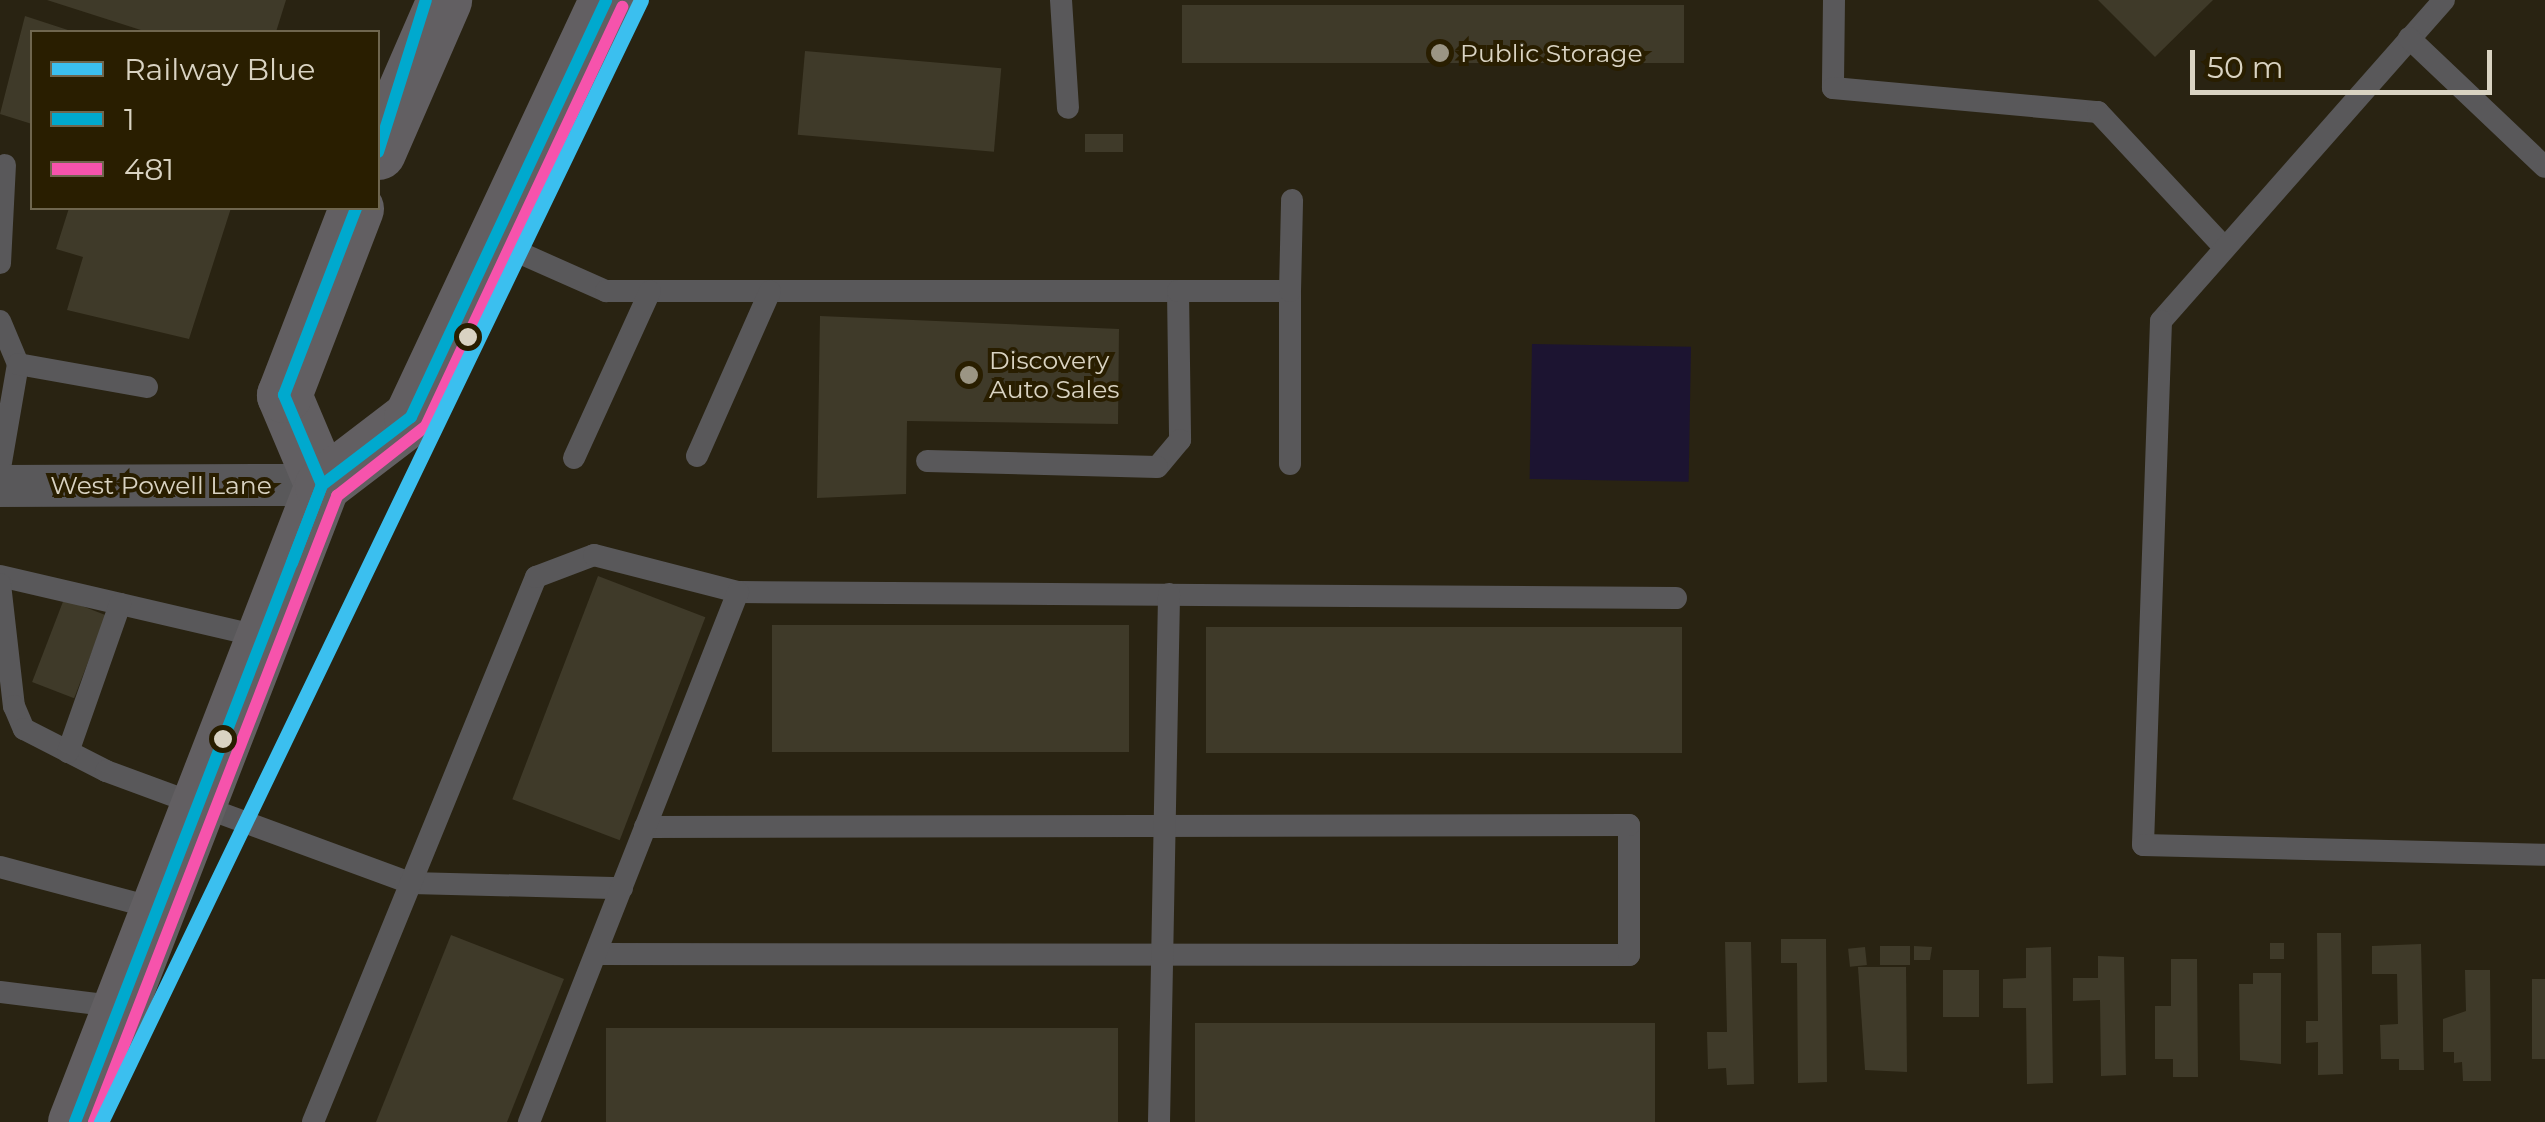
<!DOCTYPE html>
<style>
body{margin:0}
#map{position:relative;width:2545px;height:1122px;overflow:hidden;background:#292312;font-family:Montserrat,sans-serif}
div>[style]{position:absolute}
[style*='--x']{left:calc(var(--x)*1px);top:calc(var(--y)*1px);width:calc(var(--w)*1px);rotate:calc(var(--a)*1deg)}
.water>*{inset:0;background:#1c1431;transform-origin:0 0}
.building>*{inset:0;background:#3f3a29;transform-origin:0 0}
.lane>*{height:22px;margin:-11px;padding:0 11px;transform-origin:11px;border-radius:11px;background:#59585a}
.street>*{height:42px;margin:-21px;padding:0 21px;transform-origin:21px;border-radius:21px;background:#59585a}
.primary>*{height:55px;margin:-27.5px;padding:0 27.5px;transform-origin:27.5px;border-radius:27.5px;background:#625f62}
.bus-1>*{height:12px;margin:-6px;padding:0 6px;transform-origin:6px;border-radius:6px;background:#00a9ce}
.bus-2>*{height:12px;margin:-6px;padding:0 6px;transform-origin:6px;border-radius:6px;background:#f653ac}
.rail-1>*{height:15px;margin:-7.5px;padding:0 7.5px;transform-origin:7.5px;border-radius:7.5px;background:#3bbfef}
.dots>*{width:28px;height:28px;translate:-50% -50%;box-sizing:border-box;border:5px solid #291e00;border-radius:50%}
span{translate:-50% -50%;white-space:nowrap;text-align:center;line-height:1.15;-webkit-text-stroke:8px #291e00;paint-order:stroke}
.poi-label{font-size:25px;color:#d9d3c2}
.left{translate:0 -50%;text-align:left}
.street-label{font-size:25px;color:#d9d3c2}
.legend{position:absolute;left:30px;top:30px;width:350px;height:180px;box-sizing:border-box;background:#291e00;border:2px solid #6f664e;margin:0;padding:12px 18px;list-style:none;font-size:30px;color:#d9d3c2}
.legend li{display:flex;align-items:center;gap:20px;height:50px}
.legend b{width:50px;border:2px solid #6f664e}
.scale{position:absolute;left:2190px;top:50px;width:302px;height:45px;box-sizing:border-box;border:5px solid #d9d3c2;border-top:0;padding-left:12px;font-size:30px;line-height:35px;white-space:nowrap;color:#d9d3c2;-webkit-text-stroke:8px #291e00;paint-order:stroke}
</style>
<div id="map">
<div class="water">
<div style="left:1532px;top:344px;width:159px;height:135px;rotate:1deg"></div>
</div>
<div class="building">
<div style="clip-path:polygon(47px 0,286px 0,276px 32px,147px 32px)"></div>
<div style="clip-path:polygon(2098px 0,2213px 0,2155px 57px)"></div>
<div style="left:1182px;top:5px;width:502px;height:58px"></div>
<div style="clip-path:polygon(25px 16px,74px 32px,32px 32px,32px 124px,0 114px)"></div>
<div style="left:805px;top:51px;width:197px;height:84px;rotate:5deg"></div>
<div style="left:1085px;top:134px;width:38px;height:18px"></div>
<div style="clip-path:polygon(69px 208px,231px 208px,189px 339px,67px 310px,83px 257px,56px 249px)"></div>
<div style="clip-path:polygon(820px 316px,1119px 329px,1118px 424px,907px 421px,906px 494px,817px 498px)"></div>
<div style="left:598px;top:576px;width:115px;height:239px;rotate:21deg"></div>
<div style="left:64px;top:599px;width:45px;height:89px;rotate:21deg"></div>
<div style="left:772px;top:625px;width:357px;height:127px"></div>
<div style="left:1206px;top:627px;width:476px;height:126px"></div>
<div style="clip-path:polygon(2317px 933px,2341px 933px,2343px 1074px,2318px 1075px,2318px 1042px,2306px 1043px,2306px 1021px,2318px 1021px)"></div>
<div style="clip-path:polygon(451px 935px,564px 979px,507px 1122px,376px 1122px)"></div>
<div style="clip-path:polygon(1781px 939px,1826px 939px,1827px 1082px,1798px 1083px,1797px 963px,1781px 963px)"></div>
<div style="clip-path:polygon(1725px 942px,1751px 942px,1754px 1084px,1727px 1085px,1726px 1068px,1708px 1069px,1707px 1032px,1727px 1032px)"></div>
<div style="left:2270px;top:943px;width:14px;height:16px"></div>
<div style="clip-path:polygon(2421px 944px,2424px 1070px,2399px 1070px,2399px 1059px,2381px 1059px,2380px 1025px,2398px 1024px,2397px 974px,2372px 974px,2372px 946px)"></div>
<div style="left:1880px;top:946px;width:30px;height:19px"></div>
<div style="clip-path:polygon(1914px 946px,1932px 947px,1930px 960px,1914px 960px)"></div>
<div style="left:1865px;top:947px;width:18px;height:17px;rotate:84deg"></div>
<div style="clip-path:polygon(2051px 947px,2053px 1083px,2027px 1084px,2026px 1008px,2003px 1008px,2003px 979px,2026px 978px,2026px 948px)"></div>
<div style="clip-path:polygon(2098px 956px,2124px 957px,2126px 1075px,2101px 1076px,2100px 1000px,2073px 1001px,2073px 978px,2098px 978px)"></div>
<div style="clip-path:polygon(2171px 959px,2197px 959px,2198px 1077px,2173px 1077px,2173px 1059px,2155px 1059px,2155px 1006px,2171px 1006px)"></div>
<div style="clip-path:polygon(1858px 967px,1906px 967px,1907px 1072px,1865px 1070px)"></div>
<div style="left:1943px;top:970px;width:36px;height:47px"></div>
<div style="clip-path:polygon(2465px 970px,2490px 970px,2491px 1081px,2463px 1081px,2462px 1062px,2454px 1063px,2454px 1052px,2443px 1052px,2443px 1019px,2466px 1011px)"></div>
<div style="clip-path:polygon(2253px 973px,2281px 973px,2281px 1064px,2240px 1060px,2239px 984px,2253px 984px)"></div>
<div style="left:2532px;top:979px;width:13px;height:80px"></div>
<div style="left:1655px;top:1023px;width:99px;height:460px;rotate:90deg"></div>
<div style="left:1118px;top:1028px;width:94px;height:512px;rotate:90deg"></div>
</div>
<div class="lane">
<div style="--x:1061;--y:0;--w:108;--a:86.3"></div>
<div style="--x:1834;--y:0;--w:88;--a:90.7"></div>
<div style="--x:1833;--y:88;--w:266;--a:5.2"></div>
<div style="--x:2098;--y:112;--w:186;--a:47"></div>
<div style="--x:2444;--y:0;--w:428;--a:131.4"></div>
<div style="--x:2161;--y:321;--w:524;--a:91.97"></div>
<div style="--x:2143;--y:845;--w:402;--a:1.4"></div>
<div style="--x:2409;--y:38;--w:187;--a:43.5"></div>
<div style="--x:493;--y:241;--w:124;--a:23.9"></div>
<div style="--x:606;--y:291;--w:572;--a:0"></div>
<div style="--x:1178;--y:291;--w:149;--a:89.2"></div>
<div style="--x:1180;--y:440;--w:35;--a:130"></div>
<div style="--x:1157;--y:467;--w:230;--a:-178.5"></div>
<div style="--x:0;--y:263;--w:98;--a:-87.1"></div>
<div style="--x:1178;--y:291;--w:112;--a:0"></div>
<div style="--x:1290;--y:291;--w:173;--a:90"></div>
<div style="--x:1290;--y:291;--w:91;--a:-88.7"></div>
<div style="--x:0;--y:321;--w:47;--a:67.3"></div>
<div style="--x:18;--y:364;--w:106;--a:99.8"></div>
<div style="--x:18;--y:364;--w:131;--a:10.1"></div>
<div style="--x:697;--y:456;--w:180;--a:-66.1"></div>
<div style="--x:574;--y:458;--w:183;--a:-65.5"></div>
<div style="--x:0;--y:576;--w:270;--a:13.1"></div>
<div style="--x:0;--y:584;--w:123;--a:83.5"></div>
<div style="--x:14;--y:706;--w:25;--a:67"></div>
<div style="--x:24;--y:729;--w:92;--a:27.1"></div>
<div style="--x:106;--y:771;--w:325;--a:20.2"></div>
<div style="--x:411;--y:883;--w:211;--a:1.4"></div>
<div style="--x:738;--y:592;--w:938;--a:0.37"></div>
<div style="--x:68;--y:752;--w:157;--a:-70.6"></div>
<div style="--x:0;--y:867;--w:163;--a:14.9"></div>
<div style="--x:596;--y:954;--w:1033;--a:0.06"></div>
<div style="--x:1629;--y:955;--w:130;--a:-90"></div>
<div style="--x:1629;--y:825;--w:984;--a:179.88"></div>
<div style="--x:0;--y:992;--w:121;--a:7.1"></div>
<div style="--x:313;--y:1122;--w:589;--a:-67.75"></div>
<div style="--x:536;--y:577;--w:62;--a:-20.8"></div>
<div style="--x:594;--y:555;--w:149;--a:14.4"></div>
<div style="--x:738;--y:592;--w:570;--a:111.52"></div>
<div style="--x:1159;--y:1122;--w:528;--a:-88.91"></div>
</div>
<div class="street">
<div style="--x:0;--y:486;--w:322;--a:-0.2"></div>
</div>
<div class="primary">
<div style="--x:378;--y:152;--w:166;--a:-66.5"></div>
<div style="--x:322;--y:485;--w:98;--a:-112.9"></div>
<div style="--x:284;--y:395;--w:200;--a:-68.9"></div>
<div style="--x:75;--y:1122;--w:683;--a:-68.81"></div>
<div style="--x:322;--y:485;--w:112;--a:-37.4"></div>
<div style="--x:411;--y:417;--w:460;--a:-64.9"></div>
</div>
<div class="bus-1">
<div style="--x:378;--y:152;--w:159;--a:-72.5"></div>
<div style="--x:292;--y:563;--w:84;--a:-69"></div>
<div style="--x:322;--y:485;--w:98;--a:-112.9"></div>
<div style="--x:284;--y:395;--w:200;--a:-68.9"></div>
<div style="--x:75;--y:1122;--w:683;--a:-68.81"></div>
<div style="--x:322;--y:485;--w:112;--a:-37.4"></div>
<div style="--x:411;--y:417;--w:460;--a:-64.9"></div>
</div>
<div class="bus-2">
<div style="--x:94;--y:1122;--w:672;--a:-68.78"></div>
<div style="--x:337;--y:496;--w:113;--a:-38.2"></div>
<div style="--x:426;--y:426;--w:463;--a:-64.9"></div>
</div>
<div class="rail-1">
<div style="--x:101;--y:1122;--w:1245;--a:-64.3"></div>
</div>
<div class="dots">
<div style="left:1440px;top:53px;background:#9b9584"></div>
<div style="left:468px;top:337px;background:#d9d3c2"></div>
<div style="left:969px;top:375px;background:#9b9584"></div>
<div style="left:223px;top:739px;background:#d9d3c2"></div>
</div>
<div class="poi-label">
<span class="left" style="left:1460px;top:53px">Public Storage</span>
<span class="left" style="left:989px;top:375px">Discovery<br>Auto Sales</span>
</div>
<div class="street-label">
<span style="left:161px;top:485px">West Powell Lane</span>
</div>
<ul class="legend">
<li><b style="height:12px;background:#3bbfef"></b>Railway Blue</li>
<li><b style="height:12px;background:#00a9ce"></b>1</li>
<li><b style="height:12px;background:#f653ac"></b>481</li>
</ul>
<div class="scale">50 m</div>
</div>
